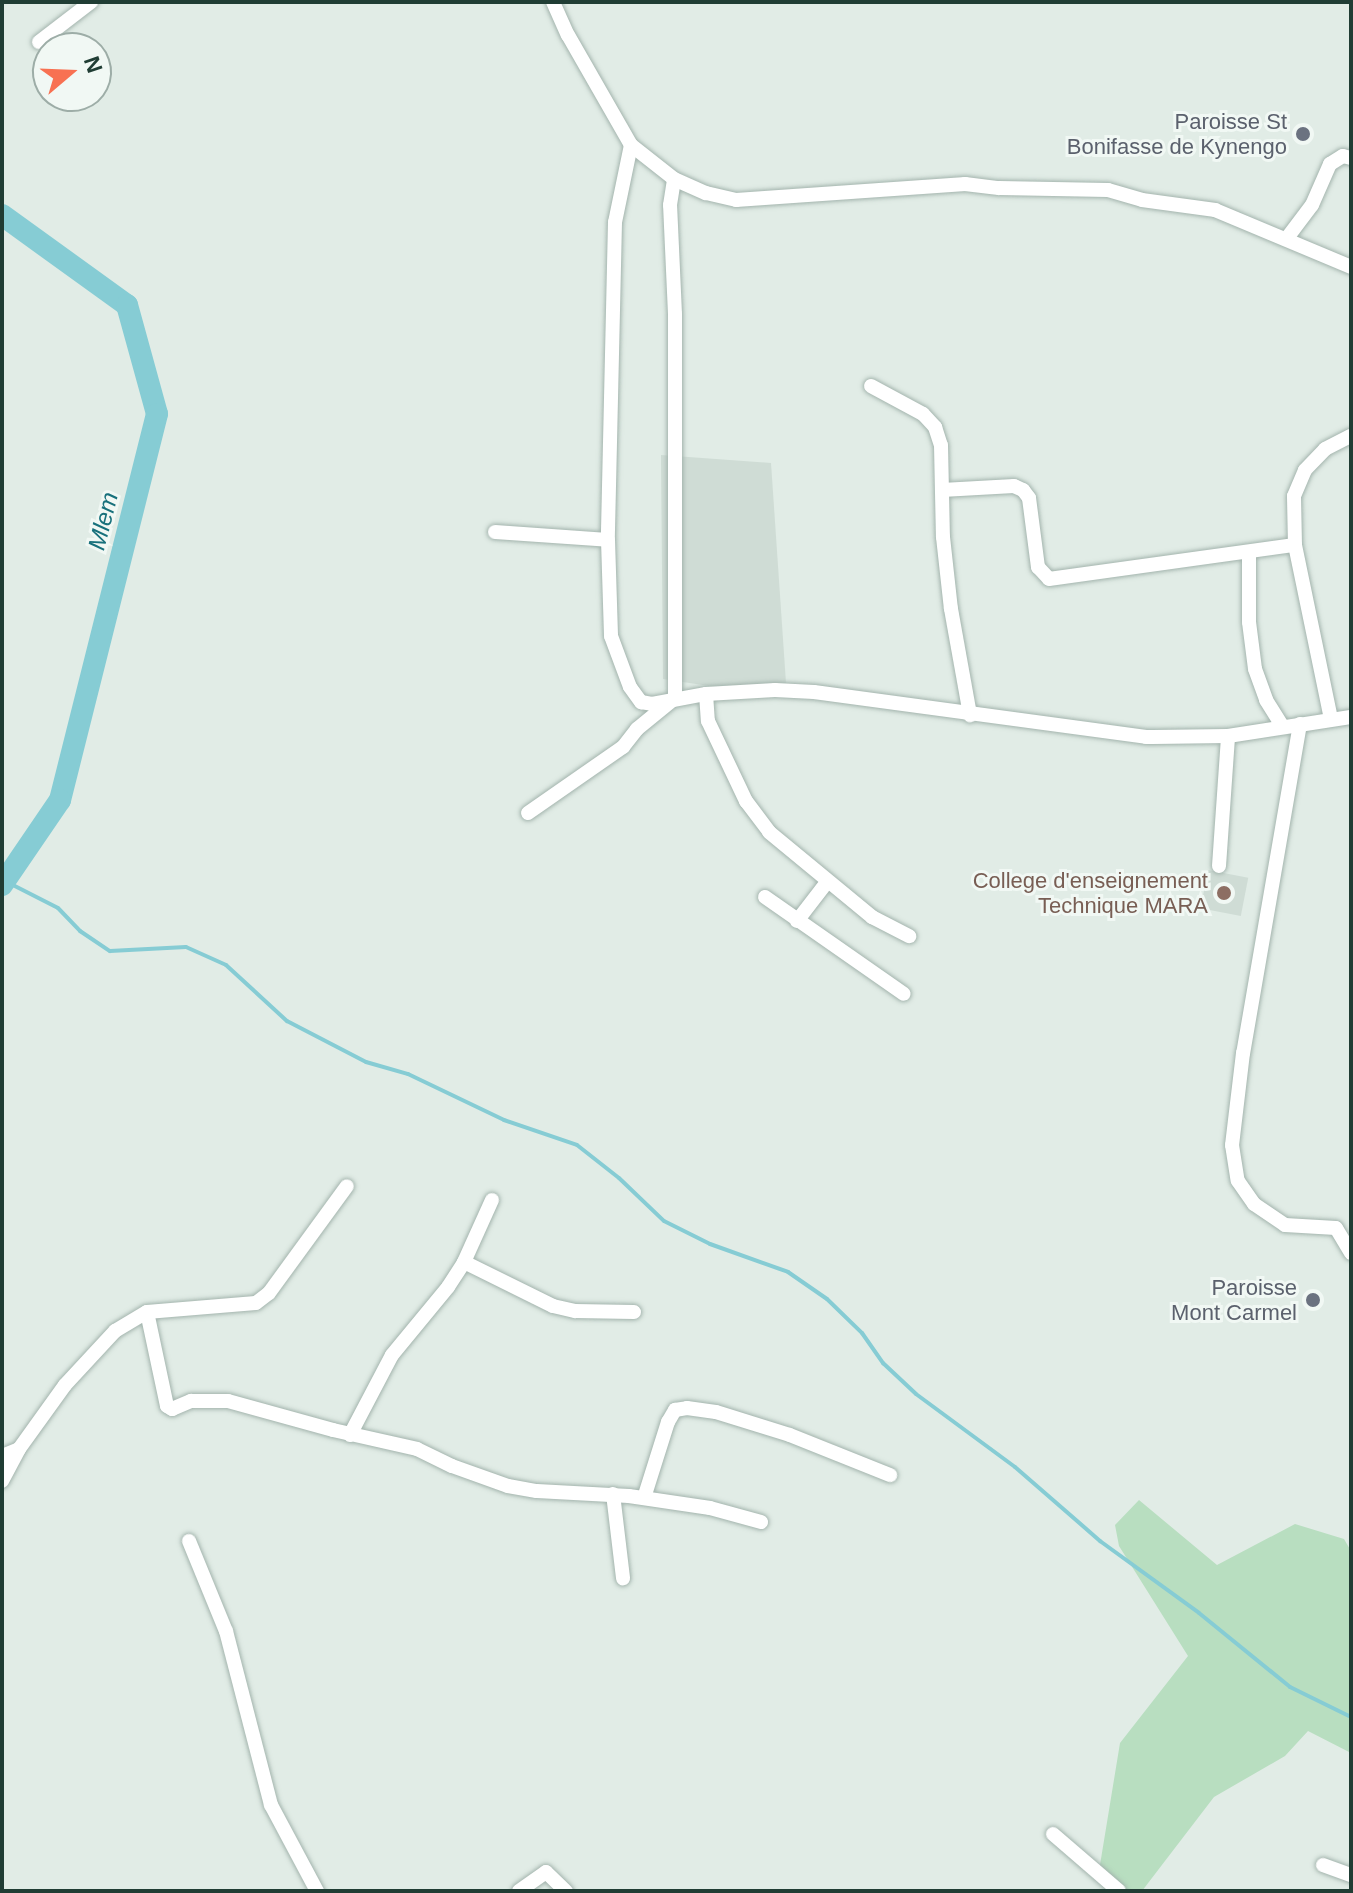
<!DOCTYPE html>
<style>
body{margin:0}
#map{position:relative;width:1353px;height:1893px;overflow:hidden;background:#e1ece6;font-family:Arial,sans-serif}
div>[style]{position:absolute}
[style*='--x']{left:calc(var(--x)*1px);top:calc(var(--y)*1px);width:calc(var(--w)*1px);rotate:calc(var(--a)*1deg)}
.built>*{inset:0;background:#cfdcd5;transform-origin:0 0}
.green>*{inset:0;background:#b8dec0}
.stream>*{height:4px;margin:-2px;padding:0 2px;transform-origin:2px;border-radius:2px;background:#86ccd4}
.river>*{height:22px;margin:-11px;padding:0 11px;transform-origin:11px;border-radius:11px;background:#86ccd4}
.roads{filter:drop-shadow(0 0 2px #a3b4ad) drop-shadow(0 0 2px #a3b4ad)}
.minor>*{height:14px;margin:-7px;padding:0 7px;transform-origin:7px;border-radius:7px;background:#fff}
.dots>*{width:22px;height:22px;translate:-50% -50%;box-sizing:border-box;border:4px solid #f1f8f4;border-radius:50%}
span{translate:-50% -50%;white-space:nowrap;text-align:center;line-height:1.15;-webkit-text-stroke:6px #f1f8f4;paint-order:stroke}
.worship-label{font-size:22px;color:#5b616d}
.right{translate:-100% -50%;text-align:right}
.education-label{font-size:22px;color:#785e54}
.water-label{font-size:24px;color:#18717c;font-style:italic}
.frame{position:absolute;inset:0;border:4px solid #203d34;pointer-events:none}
.north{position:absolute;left:32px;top:32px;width:80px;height:80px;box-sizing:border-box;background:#f1f8f4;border:2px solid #9dada7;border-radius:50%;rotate:71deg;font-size:22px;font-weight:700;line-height:32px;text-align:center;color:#203d34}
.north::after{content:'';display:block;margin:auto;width:28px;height:36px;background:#f87152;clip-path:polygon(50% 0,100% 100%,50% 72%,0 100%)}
</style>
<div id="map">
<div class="built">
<div style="clip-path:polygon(661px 455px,771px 463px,786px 683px,729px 689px,663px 679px)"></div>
<div style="left:1208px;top:870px;width:41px;height:39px;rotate:11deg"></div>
</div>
<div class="green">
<div style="clip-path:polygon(1139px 1500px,1217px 1565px,1295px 1524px,1344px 1539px,1351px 1551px,1351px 1753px,1308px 1731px,1285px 1756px,1214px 1797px,1142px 1891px,1121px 1891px,1099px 1871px,1120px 1743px,1188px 1656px,1119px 1546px,1115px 1525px)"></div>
</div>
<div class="stream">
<div style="--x:5;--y:881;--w:59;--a:27"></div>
<div style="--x:58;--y:908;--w:32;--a:46"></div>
<div style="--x:80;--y:931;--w:36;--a:34"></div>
<div style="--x:110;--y:951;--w:76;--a:-3"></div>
<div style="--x:186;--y:947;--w:44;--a:24.2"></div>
<div style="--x:226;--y:965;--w:83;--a:42.6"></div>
<div style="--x:287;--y:1021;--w:89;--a:27.4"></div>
<div style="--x:366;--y:1062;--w:44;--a:15.9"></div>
<div style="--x:408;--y:1074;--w:106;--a:25.6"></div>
<div style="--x:504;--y:1120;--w:77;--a:18.9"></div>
<div style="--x:577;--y:1145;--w:53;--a:38.2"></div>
<div style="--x:619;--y:1178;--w:62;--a:43.7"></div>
<div style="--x:664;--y:1221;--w:51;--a:26.6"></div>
<div style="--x:710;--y:1244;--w:83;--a:19.7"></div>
<div style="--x:788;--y:1272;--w:47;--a:34.7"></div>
<div style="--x:827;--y:1299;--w:49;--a:44.2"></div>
<div style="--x:862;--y:1333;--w:37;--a:55"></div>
<div style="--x:883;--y:1363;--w:45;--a:43.2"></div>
<div style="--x:916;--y:1394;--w:123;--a:36.4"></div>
<div style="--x:1015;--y:1467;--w:113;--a:41"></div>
<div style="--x:1100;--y:1541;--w:122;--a:36"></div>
<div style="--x:1199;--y:1613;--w:117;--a:39.1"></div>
<div style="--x:1290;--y:1687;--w:68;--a:26.2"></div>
</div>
<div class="river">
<div style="--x:2;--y:215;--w:154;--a:35.8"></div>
<div style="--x:127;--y:305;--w:113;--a:74.6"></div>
<div style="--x:157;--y:414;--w:398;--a:104.1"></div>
<div style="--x:60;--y:800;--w:103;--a:124.3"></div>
</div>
<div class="roads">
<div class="minor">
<div style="--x:553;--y:2;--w:36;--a:66"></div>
<div style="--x:568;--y:35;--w:127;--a:60.2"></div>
<div style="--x:631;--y:145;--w:55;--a:38.3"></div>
<div style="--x:674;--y:179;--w:35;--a:24"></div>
<div style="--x:706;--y:193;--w:31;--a:13"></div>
<div style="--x:736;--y:200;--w:230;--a:-4"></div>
<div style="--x:965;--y:184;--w:34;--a:7"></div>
<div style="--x:999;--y:188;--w:109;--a:1.1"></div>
<div style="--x:1108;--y:190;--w:35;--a:16"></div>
<div style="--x:1142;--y:200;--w:74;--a:7.8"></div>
<div style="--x:1215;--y:210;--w:147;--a:22.7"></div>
<div style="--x:39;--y:42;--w:66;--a:-37.6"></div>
<div style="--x:631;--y:145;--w:79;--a:101.7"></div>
<div style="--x:615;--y:222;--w:318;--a:91.3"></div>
<div style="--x:608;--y:540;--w:96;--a:88.2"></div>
<div style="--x:611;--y:636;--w:54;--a:69.6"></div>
<div style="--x:630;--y:687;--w:19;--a:54"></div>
<div style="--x:641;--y:702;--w:11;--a:10"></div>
<div style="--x:652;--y:704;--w:55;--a:-10.5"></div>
<div style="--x:706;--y:694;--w:69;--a:-3.3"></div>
<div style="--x:775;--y:690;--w:39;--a:3"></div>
<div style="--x:814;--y:692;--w:335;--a:7.7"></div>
<div style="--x:1146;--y:737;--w:82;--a:-0.7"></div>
<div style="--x:1228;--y:736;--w:124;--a:-8.8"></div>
<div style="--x:1287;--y:238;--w:41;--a:-52.9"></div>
<div style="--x:1312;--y:205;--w:45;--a:-66.3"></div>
<div style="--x:1330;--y:164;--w:15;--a:-32"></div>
<div style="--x:1343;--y:156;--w:8;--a:14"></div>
<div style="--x:871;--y:386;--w:59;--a:28.3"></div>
<div style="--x:923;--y:414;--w:18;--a:47"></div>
<div style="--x:935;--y:427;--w:19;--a:72"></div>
<div style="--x:941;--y:445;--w:92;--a:88.8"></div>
<div style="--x:943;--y:537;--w:72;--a:83.7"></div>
<div style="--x:951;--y:609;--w:108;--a:79.8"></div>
<div style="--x:942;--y:490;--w:72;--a:-3.2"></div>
<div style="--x:1014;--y:486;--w:10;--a:24"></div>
<div style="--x:1023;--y:490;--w:10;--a:53"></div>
<div style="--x:1029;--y:498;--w:70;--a:82.6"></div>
<div style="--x:1038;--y:567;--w:16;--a:47"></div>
<div style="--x:1049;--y:579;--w:248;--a:-7.9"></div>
<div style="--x:495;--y:532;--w:113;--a:4"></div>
<div style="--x:1249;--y:553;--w:69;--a:90"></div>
<div style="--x:1249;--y:622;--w:47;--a:82.7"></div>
<div style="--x:1255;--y:669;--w:33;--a:70"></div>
<div style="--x:1266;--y:700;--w:31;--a:58"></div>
<div style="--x:706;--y:694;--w:27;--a:86"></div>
<div style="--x:708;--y:721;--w:89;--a:64.6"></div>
<div style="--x:746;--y:801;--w:39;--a:53"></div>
<div style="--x:769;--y:832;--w:134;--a:39.5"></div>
<div style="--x:872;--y:917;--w:42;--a:27.2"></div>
<div style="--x:1331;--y:719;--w:178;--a:-101.7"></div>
<div style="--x:1295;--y:545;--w:49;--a:-91.2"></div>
<div style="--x:1294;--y:496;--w:28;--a:-67"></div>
<div style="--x:1305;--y:470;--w:29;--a:-46"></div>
<div style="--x:1325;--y:449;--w:29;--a:-27"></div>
<div style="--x:1300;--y:724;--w:334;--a:99.8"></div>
<div style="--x:1243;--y:1053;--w:93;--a:96.8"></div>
<div style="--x:1232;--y:1145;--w:36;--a:81"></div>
<div style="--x:1238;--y:1181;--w:28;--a:55"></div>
<div style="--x:1254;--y:1204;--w:37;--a:34"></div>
<div style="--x:1285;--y:1225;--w:51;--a:3.4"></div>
<div style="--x:1336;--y:1228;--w:29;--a:59"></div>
<div style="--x:528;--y:813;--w:116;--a:-34.8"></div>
<div style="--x:623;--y:747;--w:23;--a:-52"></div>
<div style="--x:637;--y:729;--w:49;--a:-39.2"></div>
<div style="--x:675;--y:698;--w:384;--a:-90"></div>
<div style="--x:675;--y:314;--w:109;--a:-92.6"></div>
<div style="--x:670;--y:205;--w:26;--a:-81"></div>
<div style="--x:1219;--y:866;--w:130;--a:-86"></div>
<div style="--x:765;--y:897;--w:169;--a:34.9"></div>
<div style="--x:797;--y:921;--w:49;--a:-52.4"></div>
<div style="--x:464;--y:1262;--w:99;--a:26.3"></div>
<div style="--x:553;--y:1306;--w:23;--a:13"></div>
<div style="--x:575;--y:1311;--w:59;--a:1"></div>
<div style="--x:147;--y:1312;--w:96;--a:78"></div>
<div style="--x:167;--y:1406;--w:6;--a:31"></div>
<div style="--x:172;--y:1409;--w:21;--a:-23"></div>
<div style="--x:191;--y:1401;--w:37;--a:0"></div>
<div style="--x:228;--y:1401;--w:109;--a:15.4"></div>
<div style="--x:333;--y:1430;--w:86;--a:12.7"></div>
<div style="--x:417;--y:1449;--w:39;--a:26"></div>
<div style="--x:452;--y:1466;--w:59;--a:19.7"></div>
<div style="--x:508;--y:1486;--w:29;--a:10"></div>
<div style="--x:537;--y:1491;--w:92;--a:3.1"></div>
<div style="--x:629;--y:1496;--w:82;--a:8.4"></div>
<div style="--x:710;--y:1508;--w:53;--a:15.4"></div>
<div style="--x:350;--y:1435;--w:90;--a:-62.3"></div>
<div style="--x:392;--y:1355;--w:88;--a:-50.5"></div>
<div style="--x:448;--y:1287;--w:30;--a:-57"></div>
<div style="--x:464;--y:1262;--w:68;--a:-65.7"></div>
<div style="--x:2;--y:1456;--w:18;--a:-22"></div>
<div style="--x:19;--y:1449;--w:79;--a:-54.3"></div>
<div style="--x:65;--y:1385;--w:74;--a:-47.2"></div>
<div style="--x:115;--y:1331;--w:37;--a:-31"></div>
<div style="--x:147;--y:1312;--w:109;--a:-4.7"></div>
<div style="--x:256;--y:1303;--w:16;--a:-38"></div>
<div style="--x:269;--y:1293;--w:132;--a:-53.9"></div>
<div style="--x:2;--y:1481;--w:36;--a:-62"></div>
<div style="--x:613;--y:1494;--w:85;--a:83.2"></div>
<div style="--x:644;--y:1498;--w:80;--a:-72.5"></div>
<div style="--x:668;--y:1422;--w:14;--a:-60"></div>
<div style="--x:675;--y:1410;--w:12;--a:-9"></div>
<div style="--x:687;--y:1408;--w:29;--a:8"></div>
<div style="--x:716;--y:1412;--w:77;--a:17.3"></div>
<div style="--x:790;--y:1435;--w:108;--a:21.8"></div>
<div style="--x:189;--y:1541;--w:97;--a:67.7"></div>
<div style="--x:226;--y:1631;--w:180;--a:75.5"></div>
<div style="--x:271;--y:1805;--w:98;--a:61.9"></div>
<div style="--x:1053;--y:1834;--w:87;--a:40.8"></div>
<div style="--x:1323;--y:1865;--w:30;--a:20"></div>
<div style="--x:519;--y:1891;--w:33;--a:-35"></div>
<div style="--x:546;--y:1872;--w:28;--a:44"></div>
</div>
</div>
<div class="dots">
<div style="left:1303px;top:134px;background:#6b7280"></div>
<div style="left:1224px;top:893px;background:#8d6e63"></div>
<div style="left:1313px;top:1300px;background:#6b7280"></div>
</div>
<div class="worship-label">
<span class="right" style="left:1287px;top:134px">Paroisse St<br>Bonifasse de Kynengo</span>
<span class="right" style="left:1297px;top:1300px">Paroisse<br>Mont Carmel</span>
</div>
<div class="education-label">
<span class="right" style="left:1208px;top:893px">College d'enseignement<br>Technique MARA</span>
</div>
<div class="water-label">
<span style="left:103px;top:521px;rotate:-76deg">Mlem</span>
</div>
<div class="frame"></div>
<div class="north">N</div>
</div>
